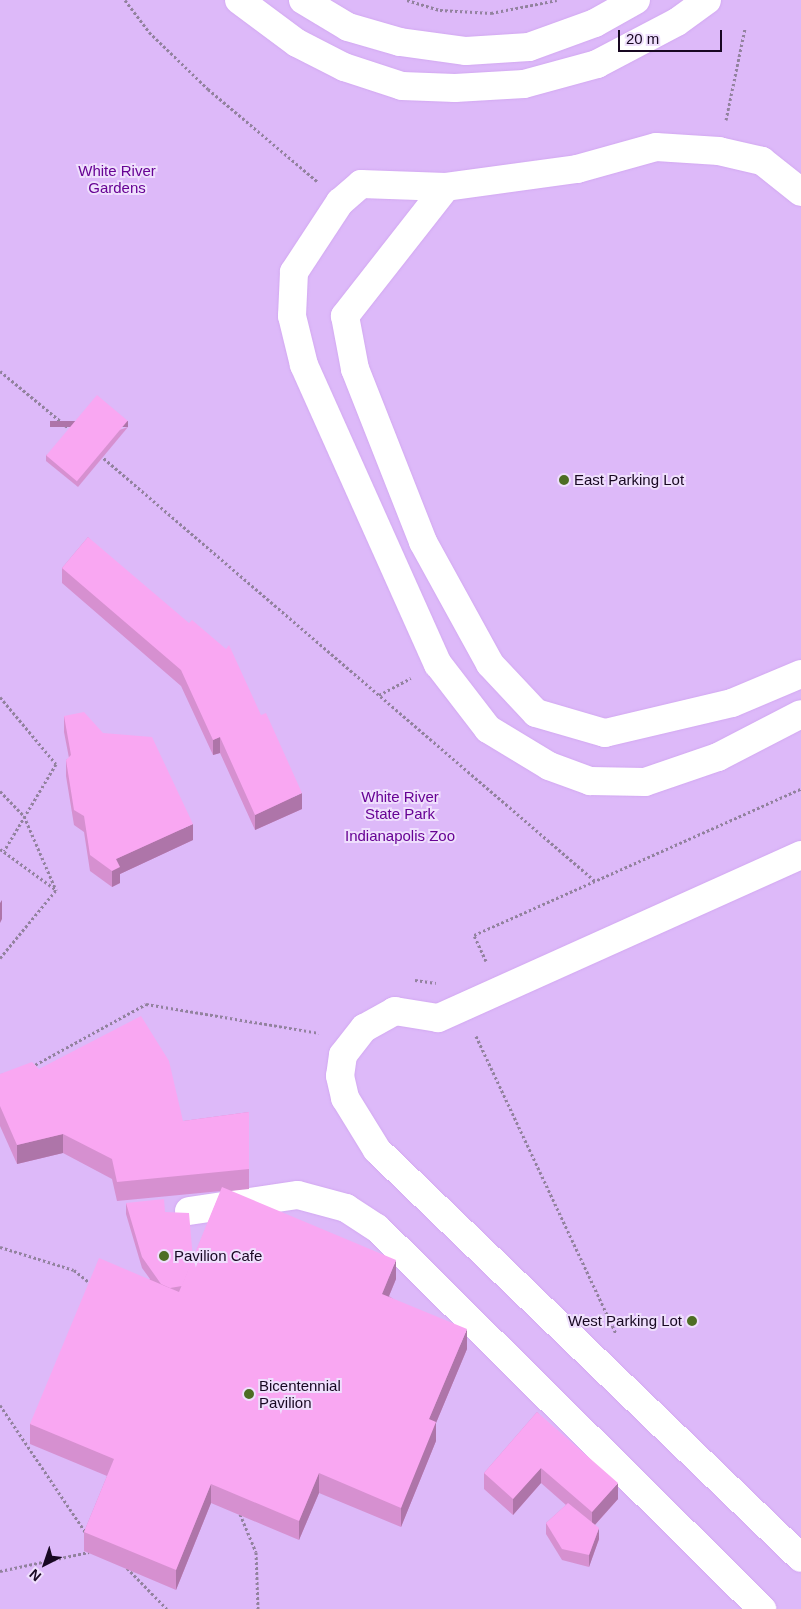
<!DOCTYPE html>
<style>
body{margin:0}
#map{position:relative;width:801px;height:1609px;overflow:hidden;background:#efdffd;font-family:Helvetica,sans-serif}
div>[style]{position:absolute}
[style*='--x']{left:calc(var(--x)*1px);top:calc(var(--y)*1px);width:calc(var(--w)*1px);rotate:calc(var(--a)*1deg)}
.green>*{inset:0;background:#ddb9f9;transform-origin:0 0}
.path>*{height:3px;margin-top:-1.5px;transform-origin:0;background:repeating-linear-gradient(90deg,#92829e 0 2.5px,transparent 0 5px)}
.roads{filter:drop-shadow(0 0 1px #d2a9f1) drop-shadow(0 0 1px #d2a9f1)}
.minor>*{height:28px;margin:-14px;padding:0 14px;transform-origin:14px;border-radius:14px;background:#fff}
.wall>*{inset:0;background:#d690d0}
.shaded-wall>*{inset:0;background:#ae75a9;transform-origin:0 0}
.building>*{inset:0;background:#f9a7f2;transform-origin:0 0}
.dots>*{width:14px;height:14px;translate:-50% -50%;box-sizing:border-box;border:2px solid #efdffd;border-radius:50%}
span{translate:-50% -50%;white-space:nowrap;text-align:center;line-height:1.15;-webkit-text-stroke:4px #efdffd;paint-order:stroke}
.park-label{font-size:15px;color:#670394}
.poi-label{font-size:15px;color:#180822}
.left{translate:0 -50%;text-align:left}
.right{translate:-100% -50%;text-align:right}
.north{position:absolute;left:20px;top:1539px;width:50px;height:50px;-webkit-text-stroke:4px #efdffd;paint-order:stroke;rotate:221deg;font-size:14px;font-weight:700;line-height:20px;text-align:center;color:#180822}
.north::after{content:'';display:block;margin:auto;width:18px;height:22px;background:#180822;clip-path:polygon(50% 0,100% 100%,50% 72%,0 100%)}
.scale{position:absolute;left:618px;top:30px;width:104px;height:22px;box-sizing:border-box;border:2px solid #180822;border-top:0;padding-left:6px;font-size:15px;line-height:18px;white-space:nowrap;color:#180822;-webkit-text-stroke:4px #efdffd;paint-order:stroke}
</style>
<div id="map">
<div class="green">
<div style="left:0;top:0;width:801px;height:1609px"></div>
</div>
<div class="path">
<div style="--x:125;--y:0;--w:40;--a:53"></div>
<div style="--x:149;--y:32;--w:82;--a:44"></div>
<div style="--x:208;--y:89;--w:143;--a:40.2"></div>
<div style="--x:407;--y:0;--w:34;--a:17"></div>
<div style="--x:440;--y:10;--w:51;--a:3.4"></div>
<div style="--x:491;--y:13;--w:67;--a:-11.1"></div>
<div style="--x:726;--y:120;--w:94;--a:-78.3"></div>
<div style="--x:0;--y:371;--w:92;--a:39.7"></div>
<div style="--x:100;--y:455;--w:652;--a:40.71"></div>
<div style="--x:379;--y:695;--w:36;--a:-28"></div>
<div style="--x:0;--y:697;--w:87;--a:50.1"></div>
<div style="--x:56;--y:764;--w:101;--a:120.9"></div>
<div style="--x:0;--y:791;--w:35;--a:46"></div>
<div style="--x:24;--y:816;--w:81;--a:66.6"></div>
<div style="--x:0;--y:849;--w:68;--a:36"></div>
<div style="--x:0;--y:958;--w:88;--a:-50.5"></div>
<div style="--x:486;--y:961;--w:29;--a:-115"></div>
<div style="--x:474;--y:935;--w:358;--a:-24.1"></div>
<div style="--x:415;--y:980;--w:21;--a:8"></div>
<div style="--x:476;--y:1036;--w:328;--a:64.8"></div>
<div style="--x:31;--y:1067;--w:131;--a:-28.7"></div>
<div style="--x:146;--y:1004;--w:175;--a:9.5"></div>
<div style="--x:0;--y:1247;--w:77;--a:17.3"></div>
<div style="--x:74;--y:1270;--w:22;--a:39"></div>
<div style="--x:0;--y:1405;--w:154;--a:56.1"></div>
<div style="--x:240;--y:1514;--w:41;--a:67.2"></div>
<div style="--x:256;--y:1552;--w:57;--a:88"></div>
<div style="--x:127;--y:1568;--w:57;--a:45.7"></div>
<div style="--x:0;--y:1571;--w:91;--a:-12.1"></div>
</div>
<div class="roads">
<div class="minor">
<div style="--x:239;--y:0;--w:72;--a:36.6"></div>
<div style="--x:297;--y:43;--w:53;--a:27.1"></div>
<div style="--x:344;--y:67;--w:61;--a:18.1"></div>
<div style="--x:402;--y:86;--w:53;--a:2.2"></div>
<div style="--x:455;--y:88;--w:69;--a:-3.3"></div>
<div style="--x:524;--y:84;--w:76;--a:-15.3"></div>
<div style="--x:597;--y:64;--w:90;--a:-27.7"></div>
<div style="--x:677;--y:22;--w:37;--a:-36"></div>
<div style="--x:303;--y:0;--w:52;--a:31"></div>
<div style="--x:348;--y:27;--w:54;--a:16.1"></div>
<div style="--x:400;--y:42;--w:67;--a:7.8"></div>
<div style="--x:466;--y:51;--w:63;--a:-3.6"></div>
<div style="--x:529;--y:47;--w:70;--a:-20"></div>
<div style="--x:595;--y:23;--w:47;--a:-29.3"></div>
<div style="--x:446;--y:187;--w:164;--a:128.1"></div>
<div style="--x:345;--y:316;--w:54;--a:79.3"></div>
<div style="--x:355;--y:369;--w:186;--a:68.5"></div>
<div style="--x:423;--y:542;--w:139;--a:61.2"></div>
<div style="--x:490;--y:664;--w:67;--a:46.8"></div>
<div style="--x:536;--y:713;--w:72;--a:16.2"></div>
<div style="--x:605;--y:733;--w:130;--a:-13.3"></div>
<div style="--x:732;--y:703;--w:75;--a:-22.8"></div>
<div style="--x:801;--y:192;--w:50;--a:-141.5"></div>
<div style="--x:762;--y:161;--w:44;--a:-166.9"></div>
<div style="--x:719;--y:151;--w:63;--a:-176.4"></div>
<div style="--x:656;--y:147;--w:82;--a:164.4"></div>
<div style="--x:577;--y:169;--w:132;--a:172.2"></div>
<div style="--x:446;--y:187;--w:85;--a:-178"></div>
<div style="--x:361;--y:184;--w:28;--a:139"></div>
<div style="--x:340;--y:202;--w:84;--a:123.3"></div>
<div style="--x:294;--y:272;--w:44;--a:92.6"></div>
<div style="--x:292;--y:316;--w:50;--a:76.2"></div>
<div style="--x:304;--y:365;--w:328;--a:65.9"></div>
<div style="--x:438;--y:664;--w:82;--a:52.4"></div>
<div style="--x:488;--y:729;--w:71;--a:31.2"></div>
<div style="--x:549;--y:766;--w:44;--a:20.1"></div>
<div style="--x:590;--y:781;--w:55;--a:1"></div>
<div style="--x:645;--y:782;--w:77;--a:-18.9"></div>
<div style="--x:718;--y:757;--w:93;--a:-27.4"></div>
<div style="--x:801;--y:855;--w:398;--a:155.8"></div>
<div style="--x:438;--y:1018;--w:44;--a:-170.8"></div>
<div style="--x:395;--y:1011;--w:35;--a:151"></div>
<div style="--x:364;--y:1028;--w:34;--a:128"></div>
<div style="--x:343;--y:1055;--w:21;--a:98"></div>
<div style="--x:340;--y:1076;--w:23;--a:77"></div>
<div style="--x:345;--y:1098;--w:61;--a:58.4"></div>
<div style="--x:377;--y:1150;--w:588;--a:43.9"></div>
<div style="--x:189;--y:1211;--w:110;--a:-8.4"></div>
<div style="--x:298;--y:1195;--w:50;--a:15.2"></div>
<div style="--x:346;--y:1208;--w:37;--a:33"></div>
<div style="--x:377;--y:1228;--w:542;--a:44.7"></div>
</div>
</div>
<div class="wall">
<div style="clip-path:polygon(128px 427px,78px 487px,46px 461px,46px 455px)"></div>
<div style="clip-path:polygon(88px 537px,302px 809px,255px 830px,220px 753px,213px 755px,181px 686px,62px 583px,62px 568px)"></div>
<div style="clip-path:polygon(64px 716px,193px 840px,120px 874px,120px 883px,112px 887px,90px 871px,84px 832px,74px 825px,66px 776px,66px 760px,69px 758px,64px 732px)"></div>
<div style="clip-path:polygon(39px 1069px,183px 1121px,249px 1112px,249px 1189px,230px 1191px,396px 1279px,389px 1296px,467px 1349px,436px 1423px,436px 1441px,401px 1527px,319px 1493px,299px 1540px,211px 1503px,176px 1590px,84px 1551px,84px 1532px,107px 1476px,30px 1444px,30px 1424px,150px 1279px,142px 1268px,126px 1214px,126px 1203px,165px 1212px,193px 1259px,221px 1191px,117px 1201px,112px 1179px,63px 1153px,17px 1164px,0 1126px,0 1074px)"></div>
<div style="clip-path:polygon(537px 1412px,618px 1499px,595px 1525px,599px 1539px,589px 1567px,562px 1560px,546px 1534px,546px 1523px,566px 1505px,541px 1483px,513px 1515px,484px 1489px,484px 1473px)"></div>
</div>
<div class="shaded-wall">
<div style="left:128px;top:421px;width:6px;height:78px;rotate:90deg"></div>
<div style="clip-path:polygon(220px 737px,220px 753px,213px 755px,213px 740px)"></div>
<div style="clip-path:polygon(302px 793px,302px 809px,255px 830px,255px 815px)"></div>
<div style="clip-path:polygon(193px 824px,193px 840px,120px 874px,120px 883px,112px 887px,112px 871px,116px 859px)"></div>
<div style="clip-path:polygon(2px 900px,2px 919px,0 923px,0 903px)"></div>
<div style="clip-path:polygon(63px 1134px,63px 1153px,17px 1164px,17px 1145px)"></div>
<div style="clip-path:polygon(396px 1260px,396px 1279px,382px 1313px,382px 1294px)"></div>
<div style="clip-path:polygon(467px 1329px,467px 1349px,436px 1423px,436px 1441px,401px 1527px,401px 1508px,429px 1419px)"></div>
<div style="clip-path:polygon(541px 1468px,541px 1483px,513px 1515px,513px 1499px)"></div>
<div style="clip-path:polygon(319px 1473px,319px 1493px,299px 1540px,299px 1521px)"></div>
<div style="clip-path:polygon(618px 1483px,618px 1499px,592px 1528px,592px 1512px)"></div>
<div style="clip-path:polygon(211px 1484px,211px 1503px,176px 1590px,176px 1570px)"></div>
<div style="clip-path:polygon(599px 1528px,599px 1539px,589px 1567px,589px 1555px)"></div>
</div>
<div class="building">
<div style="left:97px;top:395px;width:40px;height:79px;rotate:40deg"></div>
<div style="clip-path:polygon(88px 537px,189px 623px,192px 620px,226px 649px,229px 645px,261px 715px,266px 713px,302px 793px,255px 815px,220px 737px,213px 740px,181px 670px,62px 568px)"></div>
<div style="clip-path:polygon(84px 712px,103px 733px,152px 737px,193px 824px,116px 859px,120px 867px,112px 871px,90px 855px,84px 816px,74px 810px,66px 760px,71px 755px,64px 716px)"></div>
<div style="clip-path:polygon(141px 1016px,169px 1061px,183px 1121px,249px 1112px,249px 1169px,117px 1182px,112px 1159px,63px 1134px,17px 1145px,0 1106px,0 1074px,32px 1062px,39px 1069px)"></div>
<div style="clip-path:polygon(222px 1187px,396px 1260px,382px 1294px,467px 1329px,429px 1419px,436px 1422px,401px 1508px,319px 1473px,299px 1521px,211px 1484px,176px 1570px,84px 1532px,114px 1459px,30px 1424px,99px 1258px,179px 1292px)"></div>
<div style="clip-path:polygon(164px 1199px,165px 1212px,189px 1213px,193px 1259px,182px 1286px,170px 1288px,161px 1284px,142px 1257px,126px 1203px)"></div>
<div style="clip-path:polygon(537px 1412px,618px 1483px,592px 1512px,541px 1468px,513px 1499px,484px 1473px)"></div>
<div style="clip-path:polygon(568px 1503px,599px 1528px,589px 1555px,562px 1549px,546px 1523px)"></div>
</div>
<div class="dots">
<div style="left:564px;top:480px;background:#4d6d24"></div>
<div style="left:164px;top:1256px;background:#4d6d24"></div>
<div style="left:692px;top:1321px;background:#4d6d24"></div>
<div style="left:249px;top:1394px;background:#4d6d24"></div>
</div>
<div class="park-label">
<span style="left:117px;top:179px">White River<br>Gardens</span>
<span style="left:400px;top:805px">White River<br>State Park</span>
<span style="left:400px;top:836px">Indianapolis Zoo</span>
</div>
<div class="poi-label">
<span class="left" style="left:574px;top:480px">East Parking Lot</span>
<span class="left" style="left:174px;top:1256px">Pavilion Cafe</span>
<span class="right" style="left:682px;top:1321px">West Parking Lot</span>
<span class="left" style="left:259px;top:1394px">Bicentennial<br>Pavilion</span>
</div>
<div class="north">N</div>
<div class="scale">20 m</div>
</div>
